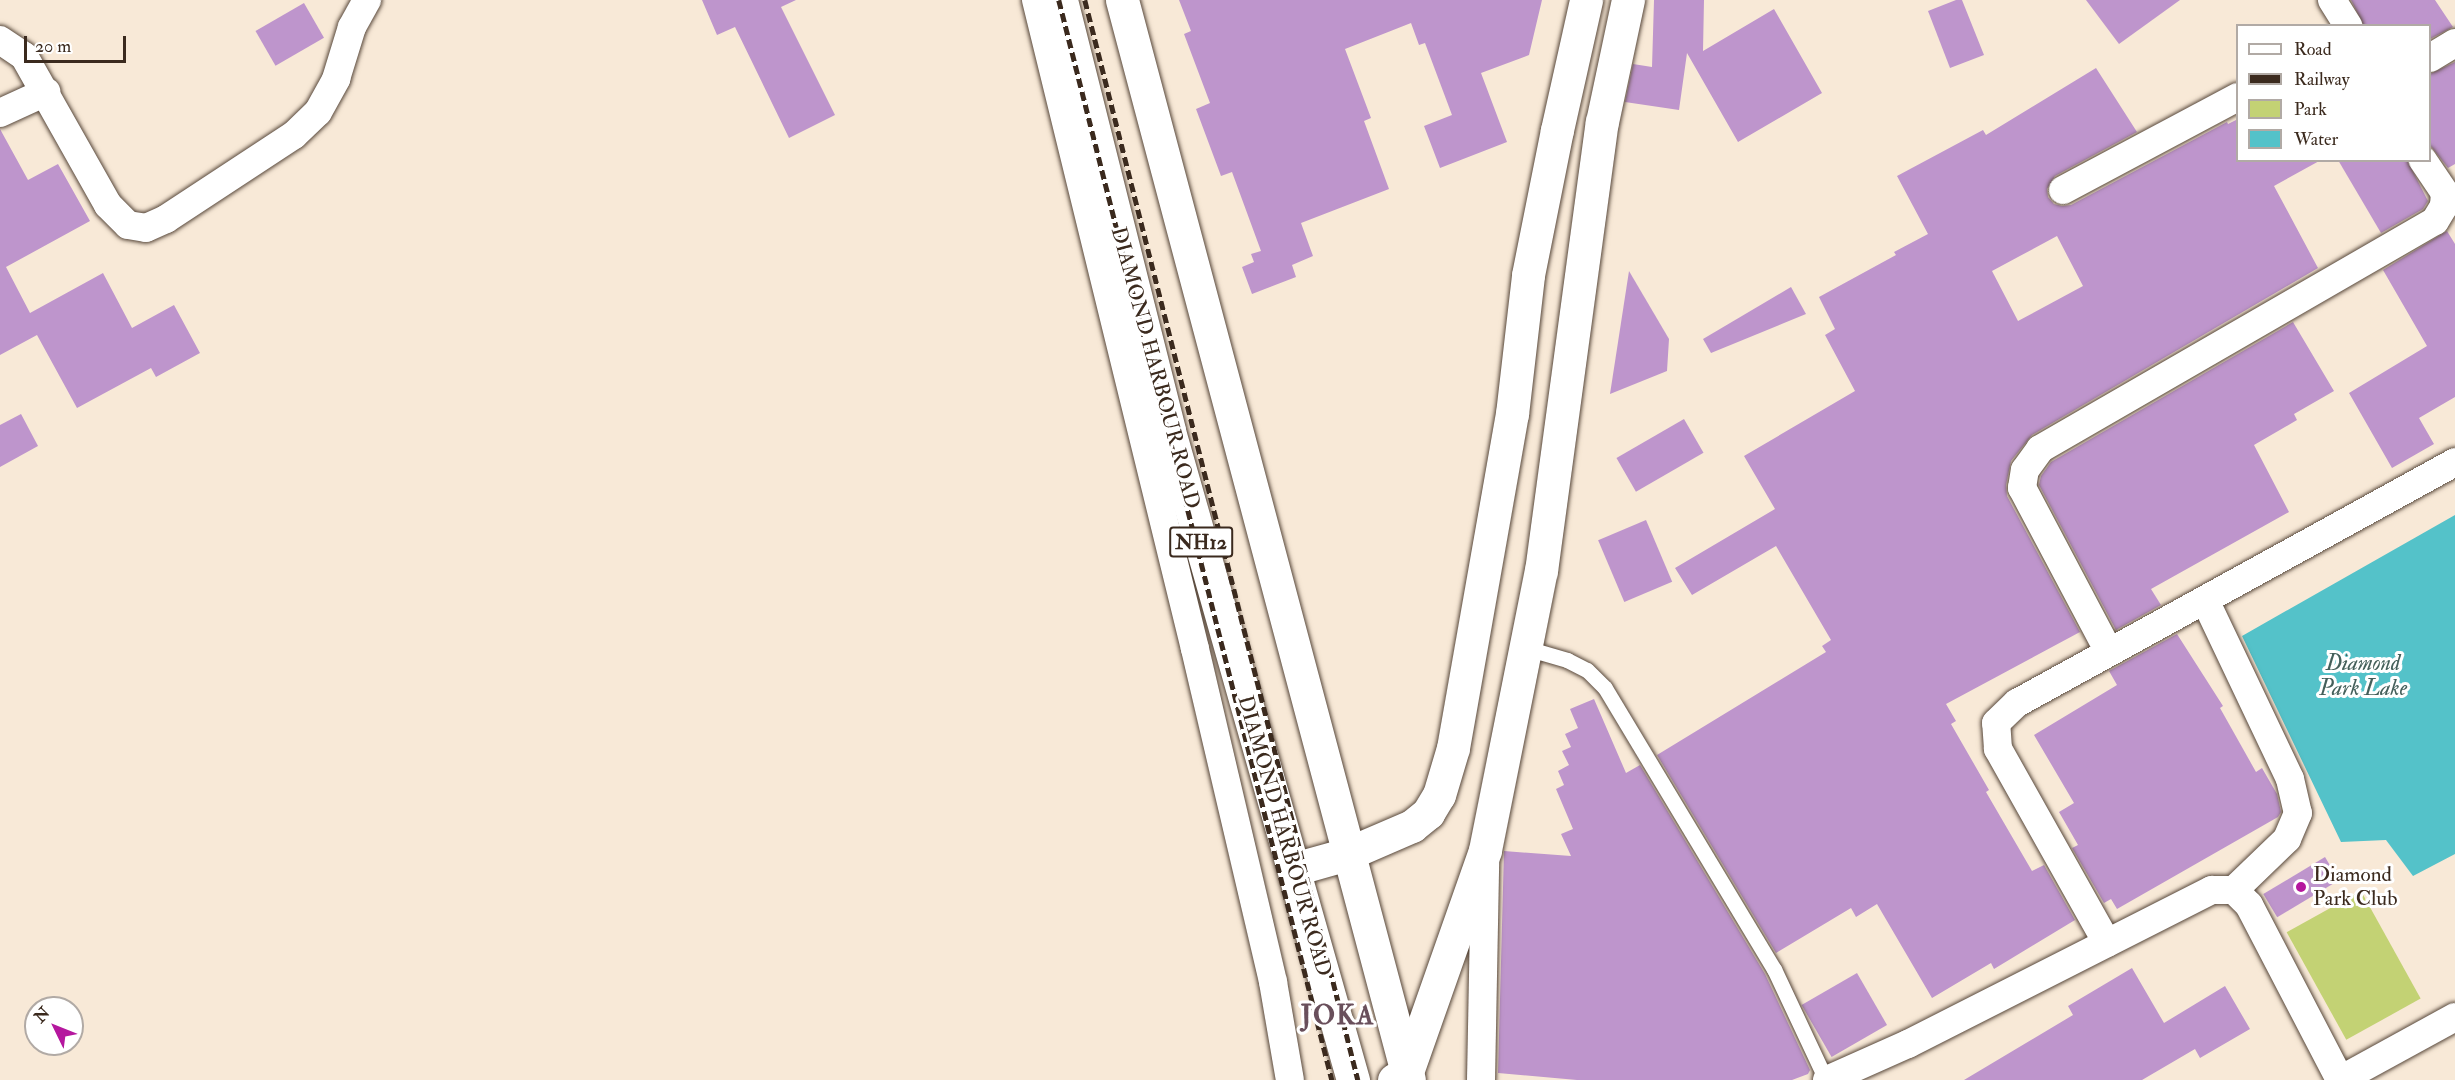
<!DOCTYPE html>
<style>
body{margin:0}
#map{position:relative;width:2455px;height:1080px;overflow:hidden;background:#f8e9d7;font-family:"IM FELL Double Pica",serif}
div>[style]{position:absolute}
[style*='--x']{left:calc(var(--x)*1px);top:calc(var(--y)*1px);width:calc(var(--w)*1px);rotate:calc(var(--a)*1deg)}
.green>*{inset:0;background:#c3d274;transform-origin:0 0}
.water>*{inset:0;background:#54c2c9}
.building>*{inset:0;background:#be95cc;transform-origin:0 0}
.roads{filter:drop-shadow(0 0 2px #57473a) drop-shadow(0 0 2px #57473a)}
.service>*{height:15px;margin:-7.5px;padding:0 7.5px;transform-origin:7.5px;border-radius:7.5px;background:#fff}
.minor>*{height:28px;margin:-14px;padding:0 14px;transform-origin:14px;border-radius:14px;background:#fff}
.secondary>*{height:33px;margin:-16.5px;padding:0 16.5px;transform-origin:16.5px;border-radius:16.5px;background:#fff}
.trunk>*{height:33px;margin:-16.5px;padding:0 16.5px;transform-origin:16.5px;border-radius:16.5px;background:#fff}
.rail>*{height:4.5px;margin-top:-2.25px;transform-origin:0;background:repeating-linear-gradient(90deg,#3b2a1e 0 9px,transparent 0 13.5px)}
.dots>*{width:16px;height:16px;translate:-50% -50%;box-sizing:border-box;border:3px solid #fff;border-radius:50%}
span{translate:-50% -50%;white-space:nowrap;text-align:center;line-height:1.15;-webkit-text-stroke:6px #fff;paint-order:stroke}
.shield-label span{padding:2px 4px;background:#fff;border:2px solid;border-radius:4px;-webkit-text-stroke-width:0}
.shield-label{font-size:20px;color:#3b2a1e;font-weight:700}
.street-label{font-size:21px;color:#3b2a1e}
.poi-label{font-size:21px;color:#3b2a1e}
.left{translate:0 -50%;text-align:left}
.water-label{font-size:22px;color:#445f5a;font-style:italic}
.district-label{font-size:27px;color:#694f5b;font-weight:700;letter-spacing:1.5px}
.legend{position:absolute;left:2236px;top:24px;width:195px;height:138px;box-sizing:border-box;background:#fff;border:2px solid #b1aaa5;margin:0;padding:8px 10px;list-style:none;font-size:18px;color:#3b2a1e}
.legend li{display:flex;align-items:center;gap:12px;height:30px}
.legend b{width:30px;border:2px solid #b1aaa5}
.north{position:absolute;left:24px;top:996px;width:60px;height:60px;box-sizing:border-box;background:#fff;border:2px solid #b1aaa5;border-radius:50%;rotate:313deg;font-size:16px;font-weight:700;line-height:24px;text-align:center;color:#3b2a1e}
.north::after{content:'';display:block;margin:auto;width:21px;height:27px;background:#b5179e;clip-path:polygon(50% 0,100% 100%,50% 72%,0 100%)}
.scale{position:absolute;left:24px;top:36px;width:102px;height:27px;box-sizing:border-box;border:3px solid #3b2a1e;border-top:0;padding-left:8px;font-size:18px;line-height:21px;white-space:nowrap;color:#3b2a1e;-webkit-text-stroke:4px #fff;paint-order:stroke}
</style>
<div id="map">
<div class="green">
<div style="left:2361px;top:891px;width:123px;height:85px;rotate:61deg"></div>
</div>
<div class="water">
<div style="clip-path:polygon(2455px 515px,2455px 854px,2413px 876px,2386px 840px,2341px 842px,2242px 636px)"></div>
</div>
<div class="building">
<div style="clip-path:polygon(702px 0,796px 0,781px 7px,835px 115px,789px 138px,735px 27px,717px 35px)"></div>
<div style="clip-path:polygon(1179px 0,1542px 0,1529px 55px,1481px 73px,1507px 142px,1440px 168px,1424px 126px,1452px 115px,1425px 43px,1419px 45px,1411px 23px,1345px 49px,1371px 118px,1364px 121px,1389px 189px,1301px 223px,1313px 256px,1292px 265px,1296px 277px,1252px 294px,1242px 267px,1254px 262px,1251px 254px,1261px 251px,1232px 172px,1221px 176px,1196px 109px,1210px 103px,1184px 34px,1191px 31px)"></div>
<div style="clip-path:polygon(1654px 0,1704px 0,1703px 51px,1774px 9px,1822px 93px,1738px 142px,1687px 53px,1679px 110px,1625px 102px,1633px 64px,1652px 67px)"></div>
<div style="clip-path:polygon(1956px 0,1962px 0,1984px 55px,1950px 68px,1928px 11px)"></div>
<div style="clip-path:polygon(2086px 0,2180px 0,2119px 44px)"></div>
<div style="clip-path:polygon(2351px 0,2435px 0,2453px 27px,2430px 39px,2430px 26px,2364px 26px)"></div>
<div style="left:304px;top:3px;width:40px;height:56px;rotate:60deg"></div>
<div style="clip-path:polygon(2455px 62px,2455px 164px,2448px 168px,2430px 145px,2430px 74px)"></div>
<div style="clip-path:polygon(evenodd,2096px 68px,2137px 132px,2055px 176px,2047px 189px,2048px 197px,2054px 204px,2062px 206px,2071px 205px,2227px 122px,2228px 124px,2238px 119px,2238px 160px,2321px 160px,2274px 186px,2318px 268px,2032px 435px,2011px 461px,2006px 485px,2007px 496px,2080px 632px,1946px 704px,1956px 721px,1951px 724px,1989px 790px,1986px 792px,2032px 871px,2044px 865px,2075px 920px,1994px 969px,1991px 963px,1932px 998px,1877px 904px,1856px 917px,1851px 908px,1776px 953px,1657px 755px,1826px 652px,1822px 646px,1831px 640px,1776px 546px,1692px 595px,1675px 568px,1775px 509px,1744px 456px,1855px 391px,1825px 335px,1835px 329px,1819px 297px,1896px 255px,1894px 252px,1928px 234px,1897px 176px,1983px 130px,1986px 135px,2096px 68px,2057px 236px,2083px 286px,2018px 321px,1992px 271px,2057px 236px)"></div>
<div style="clip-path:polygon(0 129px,28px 180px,58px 164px,90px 221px,6px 267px,30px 313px,103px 273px,132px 328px,174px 305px,200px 353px,156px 377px,151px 368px,77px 408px,37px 335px,0 355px)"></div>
<div style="clip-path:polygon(2338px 160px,2407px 160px,2428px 201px,2423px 209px,2381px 233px)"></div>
<div style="clip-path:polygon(2447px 231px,2455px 244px,2455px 397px,2419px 418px,2434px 444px,2392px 468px,2349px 393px,2427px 346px,2383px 270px)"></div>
<div style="clip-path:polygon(1629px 271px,1669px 339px,1667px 371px,1610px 394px)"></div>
<div style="clip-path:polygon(1791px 287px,1806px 314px,1711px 353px,1703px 339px)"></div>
<div style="clip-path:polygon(2293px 322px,2334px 391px,2294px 414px,2297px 420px,2254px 445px,2289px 512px,2151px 589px,2161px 605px,2116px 630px,2039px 485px,2041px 476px,2051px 462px)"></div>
<div style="clip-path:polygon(21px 414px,38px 446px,0 467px,0 425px)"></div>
<div style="left:1684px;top:419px;width:39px;height:78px;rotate:60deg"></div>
<div style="left:1646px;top:520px;width:67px;height:52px;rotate:67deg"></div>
<div style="clip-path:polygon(2177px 634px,2223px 706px,2220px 708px,2256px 772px,2262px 768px,2277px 794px,2281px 812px,2278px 817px,2117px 909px,2111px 899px,2104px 903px,2072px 848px,2078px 845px,2059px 812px,2074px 803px,2034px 735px,2117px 685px,2109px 671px)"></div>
<div style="clip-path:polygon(1594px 699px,1626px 773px,1640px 765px,1765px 974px,1810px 1070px,1808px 1074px,1792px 1080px,1577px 1080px,1498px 1073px,1504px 851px,1571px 856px,1561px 834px,1573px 829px,1556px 789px,1564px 785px,1558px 771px,1569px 765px,1562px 751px,1571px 747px,1565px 734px,1578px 728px,1570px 709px)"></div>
<div style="left:2325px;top:857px;width:27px;height:72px;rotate:59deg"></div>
<div style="clip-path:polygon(2132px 968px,2164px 1023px,2225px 986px,2250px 1029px,2200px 1058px,2195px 1049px,2142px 1080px,1964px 1080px,2073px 1015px,2068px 1006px)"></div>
<div style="left:1857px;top:973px;width:60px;height:64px;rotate:60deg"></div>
</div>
<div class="roads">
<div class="service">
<div style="--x:1526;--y:648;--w:43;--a:16.3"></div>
<div style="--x:1567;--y:660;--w:22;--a:27"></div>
<div style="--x:1587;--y:670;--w:25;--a:45"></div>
<div style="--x:1605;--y:688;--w:328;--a:59"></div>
<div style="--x:1774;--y:969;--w:123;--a:64.9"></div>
</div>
<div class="minor">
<div style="--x:1036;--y:0;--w:668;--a:76.23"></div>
<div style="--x:1195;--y:649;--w:342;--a:76.8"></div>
<div style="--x:1273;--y:982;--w:99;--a:80.2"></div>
<div style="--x:2332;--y:0;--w:31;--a:58"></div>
<div style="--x:0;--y:40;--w:29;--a:34"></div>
<div style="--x:24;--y:56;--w:171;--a:60.6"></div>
<div style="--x:108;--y:205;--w:28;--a:45"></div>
<div style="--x:128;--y:225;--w:18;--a:9"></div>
<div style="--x:146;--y:228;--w:22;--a:-24"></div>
<div style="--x:166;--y:219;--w:153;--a:-33.3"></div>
<div style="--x:294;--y:135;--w:33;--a:-44"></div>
<div style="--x:318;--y:112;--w:38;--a:-61"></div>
<div style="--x:336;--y:79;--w:54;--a:-72.9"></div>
<div style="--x:352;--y:27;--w:31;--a:-61"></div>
<div style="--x:2430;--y:58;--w:29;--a:-31"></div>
<div style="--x:0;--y:113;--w:51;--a:-24.5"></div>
<div style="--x:2063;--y:190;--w:198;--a:-28"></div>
<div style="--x:2205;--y:600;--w:198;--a:64.6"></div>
<div style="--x:2290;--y:779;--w:35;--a:77"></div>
<div style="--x:2298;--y:813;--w:28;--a:113"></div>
<div style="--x:2287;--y:839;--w:74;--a:136.1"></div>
<div style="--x:2109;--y:652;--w:186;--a:-117.9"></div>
<div style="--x:2022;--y:488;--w:18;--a:-81"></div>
<div style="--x:2025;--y:470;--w:26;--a:-54"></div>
<div style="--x:2040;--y:449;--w:456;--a:-30"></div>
<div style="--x:2435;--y:221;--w:17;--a:-59"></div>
<div style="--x:2444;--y:206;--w:13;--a:-86"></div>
<div style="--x:2445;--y:193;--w:40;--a:-124"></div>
<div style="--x:2107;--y:943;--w:223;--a:-119.3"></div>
<div style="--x:1998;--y:749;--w:26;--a:-94"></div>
<div style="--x:1996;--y:723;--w:29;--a:-44"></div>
<div style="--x:2017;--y:703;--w:500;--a:-28.8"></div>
<div style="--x:1481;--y:1080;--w:217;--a:-88.9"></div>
<div style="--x:1827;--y:1080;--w:89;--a:-24"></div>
<div style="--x:1908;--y:1044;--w:341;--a:-26.9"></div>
<div style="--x:2212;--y:890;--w:22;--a:0"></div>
<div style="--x:2234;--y:890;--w:21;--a:45"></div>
<div style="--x:2249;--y:905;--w:197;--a:62.5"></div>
<div style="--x:2340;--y:1080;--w:131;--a:-28.7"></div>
</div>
<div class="secondary">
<div style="--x:1294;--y:869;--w:55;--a:-15.8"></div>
<div style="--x:1347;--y:854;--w:71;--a:-23.3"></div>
<div style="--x:1412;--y:826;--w:21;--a:-39"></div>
<div style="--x:1428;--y:813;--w:21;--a:-59"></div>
<div style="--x:1439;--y:795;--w:49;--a:-73.4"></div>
<div style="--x:1453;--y:748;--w:339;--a:-80"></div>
<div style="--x:1512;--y:414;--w:140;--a:-83.4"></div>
<div style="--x:1528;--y:275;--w:148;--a:-78.7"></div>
<div style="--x:1557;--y:130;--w:133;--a:-77.4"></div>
<div style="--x:1394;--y:1080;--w:15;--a:-32"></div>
<div style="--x:1407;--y:1072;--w:235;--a:-70.6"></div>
<div style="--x:1485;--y:850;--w:285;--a:-78.7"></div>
<div style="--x:1541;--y:571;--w:453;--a:-82.3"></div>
<div style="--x:1602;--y:122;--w:125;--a:-78"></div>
</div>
<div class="trunk">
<div style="--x:1061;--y:0;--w:444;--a:75.9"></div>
<div style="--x:1169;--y:431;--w:675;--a:74.17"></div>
<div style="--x:1122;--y:0;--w:1117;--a:75.12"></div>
</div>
</div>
<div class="rail">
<div style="--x:1059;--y:0;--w:1114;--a:75.81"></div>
<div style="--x:1085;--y:0;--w:1114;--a:75.81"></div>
</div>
<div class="dots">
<div style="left:2301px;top:887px;background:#b5179e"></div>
</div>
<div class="shield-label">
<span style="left:1201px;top:542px">NH12</span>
</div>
<div class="street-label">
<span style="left:1155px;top:368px;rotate:75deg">DIAMOND HARBOUR ROAD</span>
<span style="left:1284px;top:836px;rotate:74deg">DIAMOND HARBOUR ROAD</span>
</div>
<div class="poi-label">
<span class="left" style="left:2313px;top:887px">Diamond<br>Park Club</span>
</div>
<div class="water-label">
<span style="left:2363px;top:676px">Diamond<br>Park Lake</span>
</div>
<div class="district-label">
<span style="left:1338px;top:1016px">JOKA</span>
</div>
<ul class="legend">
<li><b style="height:8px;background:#fff"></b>Road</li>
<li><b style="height:8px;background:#3b2a1e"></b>Railway</li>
<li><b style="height:16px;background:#c3d274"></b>Park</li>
<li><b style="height:16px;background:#54c2c9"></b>Water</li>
</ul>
<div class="north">N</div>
<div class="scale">20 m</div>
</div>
